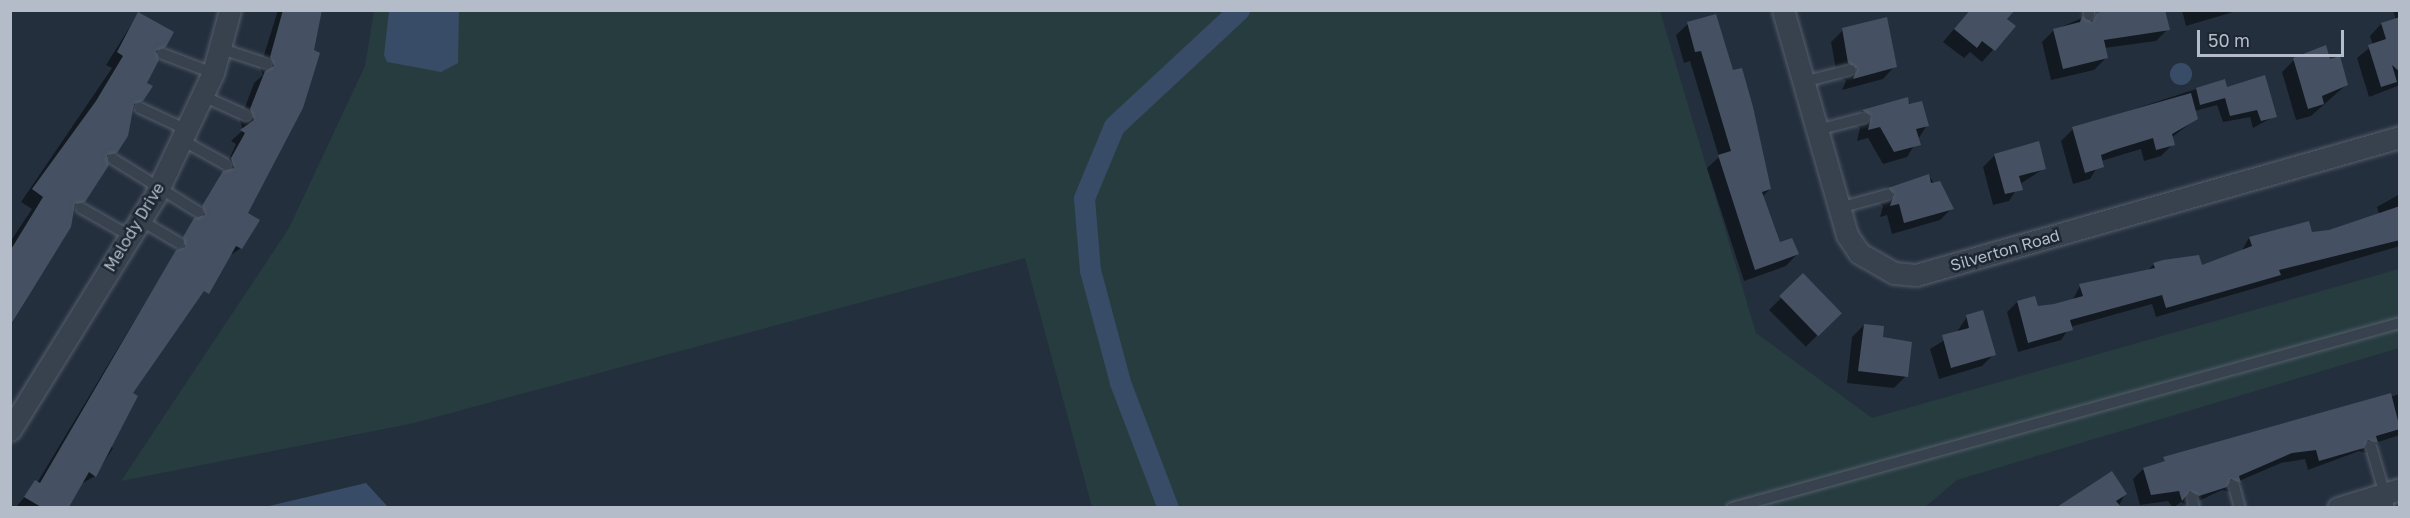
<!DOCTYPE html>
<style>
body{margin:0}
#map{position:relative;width:2410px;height:518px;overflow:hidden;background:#242f3e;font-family:"Golos Text",sans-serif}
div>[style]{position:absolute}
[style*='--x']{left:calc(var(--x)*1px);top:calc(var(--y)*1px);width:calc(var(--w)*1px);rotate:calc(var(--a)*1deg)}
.green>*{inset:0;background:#263c3f}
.water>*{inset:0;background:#394c67}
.round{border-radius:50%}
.shadow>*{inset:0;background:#0007;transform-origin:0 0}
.canal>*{height:21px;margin:-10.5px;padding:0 10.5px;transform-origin:10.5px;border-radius:10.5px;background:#394c67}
.building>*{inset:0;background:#455162;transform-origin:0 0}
.roads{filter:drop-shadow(0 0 2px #565f6c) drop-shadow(0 0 2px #565f6c)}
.lane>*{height:10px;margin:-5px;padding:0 5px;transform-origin:5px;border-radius:5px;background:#38414e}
.street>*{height:21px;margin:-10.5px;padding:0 10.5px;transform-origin:10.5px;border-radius:10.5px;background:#38414e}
span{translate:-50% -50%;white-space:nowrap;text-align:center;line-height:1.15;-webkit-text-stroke:5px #1d2633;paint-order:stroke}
.street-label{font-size:16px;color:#b4bcc9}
.frame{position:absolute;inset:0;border:12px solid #b4bcc9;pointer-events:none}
.scale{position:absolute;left:2197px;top:30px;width:147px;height:27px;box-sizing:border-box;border:3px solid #b4bcc9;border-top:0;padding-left:8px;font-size:18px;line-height:21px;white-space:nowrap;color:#b4bcc9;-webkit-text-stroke:4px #1d2633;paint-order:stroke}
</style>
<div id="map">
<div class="green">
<div style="clip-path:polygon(374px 11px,1660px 11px,1756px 333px,1872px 418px,2399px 269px,2399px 348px,1957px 480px,1925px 507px,1092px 507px,1025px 258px,414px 423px,121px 481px,289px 228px,365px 66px)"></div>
</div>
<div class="water">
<div style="clip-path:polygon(389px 11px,459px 11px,458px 63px,441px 72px,387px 62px,384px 55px)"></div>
<div class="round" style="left:2170px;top:63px;width:22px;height:22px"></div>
<div style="clip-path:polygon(366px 483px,388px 507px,265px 507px)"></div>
</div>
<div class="shadow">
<div style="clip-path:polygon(278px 10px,320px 10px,246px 214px,241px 248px,228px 257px,131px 393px,107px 444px,113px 448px,95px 476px,81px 484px,67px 508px,15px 508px,37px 483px,222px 175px,236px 144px,231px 141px,243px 130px,240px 121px,254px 83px,263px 75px,260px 68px)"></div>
<div style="clip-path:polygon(1970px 10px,1999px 10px,2014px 26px,1982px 62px,1970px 52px,1964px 58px,1943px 42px)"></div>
<div style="clip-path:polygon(2182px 10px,2240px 10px,2186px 26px)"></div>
<div style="clip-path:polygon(2393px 10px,2400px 10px,2400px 85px,2369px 97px,2357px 58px,2373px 45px,2370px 36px,2381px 24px,2396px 20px)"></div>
<div style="clip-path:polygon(138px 14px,165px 46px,156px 55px,142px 100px,131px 112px,116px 152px,72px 213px,69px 226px,10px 327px,10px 242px,32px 209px,21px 202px,112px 68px,106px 65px)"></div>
<div style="clip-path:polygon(2097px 14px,2168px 29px,2156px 41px,2104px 48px,2106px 58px,2094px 70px,2051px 80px,2042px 42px,2054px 30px,2082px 18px,2089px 22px)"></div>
<div style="clip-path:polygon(1688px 24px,1770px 189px,1762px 197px,1779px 244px,1797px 254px,1786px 266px,1744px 281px,1707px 168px,1719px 157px,1690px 61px,1684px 63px,1676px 35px)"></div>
<div style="clip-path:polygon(1843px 30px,1895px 66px,1883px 79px,1842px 90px,1846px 81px,1837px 75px,1831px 42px)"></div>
<div style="clip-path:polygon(2294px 60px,2329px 60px,2346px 85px,2311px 116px,2296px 120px,2282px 72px)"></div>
<div style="clip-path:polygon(2196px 89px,2226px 89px,2275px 116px,2253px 128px,2250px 117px,2223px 122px,2217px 105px,2195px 111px,2197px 118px,2171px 138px,2173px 144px,2161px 156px,2144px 161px,2141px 149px,2101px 161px,2090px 179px,2073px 184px,2061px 141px,2073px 129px)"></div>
<div style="clip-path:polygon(1906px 99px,1927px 125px,1907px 157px,1883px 164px,1868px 138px,1857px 141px,1860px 128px,1851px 122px,1862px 111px)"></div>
<div style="clip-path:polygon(1995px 155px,2045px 168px,2020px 184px,2009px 201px,1993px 205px,1983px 167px)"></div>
<div style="clip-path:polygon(1928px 175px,1952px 208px,1940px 220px,1892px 234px,1887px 215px,1880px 217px,1883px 206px,1877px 201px,1889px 189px)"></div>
<div style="clip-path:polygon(2400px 194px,2400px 246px,2156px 317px,2152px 304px,2070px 327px,2061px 340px,2018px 352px,2007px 312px,2017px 302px,2034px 298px,2036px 308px,2072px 301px,2080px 286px,2147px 271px,2154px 264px,2201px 267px,2241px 252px,2249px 238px,2329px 231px,2379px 214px,2377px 207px)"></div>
<div style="left:1803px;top:276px;width:52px;height:48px;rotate:45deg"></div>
<div style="clip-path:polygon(1967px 317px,1994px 354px,1982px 366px,1939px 379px,1930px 349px,1956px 333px)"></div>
<div style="clip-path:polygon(1864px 325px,1906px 376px,1894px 388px,1847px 383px,1852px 337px)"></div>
<div style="clip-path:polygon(2400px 394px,2400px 435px,2378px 442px,2366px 453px,2359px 451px,2308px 470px,2305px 459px,2281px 463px,2239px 481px,2230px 492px,2222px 490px,2188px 506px,2181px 502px,2173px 508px,2168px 501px,2140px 505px,2133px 479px,2143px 469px)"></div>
<div style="clip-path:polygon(2125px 493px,2118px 508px,2063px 508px,2071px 500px)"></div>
</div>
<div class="canal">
<div style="--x:1168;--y:508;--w:135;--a:-110.9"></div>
<div style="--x:1120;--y:382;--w:116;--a:-105"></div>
<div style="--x:1090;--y:270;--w:72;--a:-94.8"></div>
<div style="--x:1084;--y:198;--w:78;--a:-67.4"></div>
<div style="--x:1114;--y:126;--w:171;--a:-42.9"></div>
</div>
<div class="building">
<div style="clip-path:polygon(283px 10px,322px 10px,314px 50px,320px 53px,303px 108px,248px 213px,260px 220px,242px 249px,236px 246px,209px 294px,204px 291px,133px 393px,138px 396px,96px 477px,89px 472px,69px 507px,41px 507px,24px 497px,35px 480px,40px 483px,176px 250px,185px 247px,183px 237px,194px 218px,205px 215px,202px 206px,223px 171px,234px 168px,231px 158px,245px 133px,240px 130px,254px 120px,250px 109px,265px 71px,274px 66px,270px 57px)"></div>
<div style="clip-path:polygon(1970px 10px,2015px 10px,2007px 19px,2016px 26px,1995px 51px,1982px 41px,1977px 48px,1954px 29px)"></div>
<div style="clip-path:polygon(2106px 10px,2165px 10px,2170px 30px,2104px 40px,2108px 58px,2063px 69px,2053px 29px,2080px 22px,2082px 16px,2092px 22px,2097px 13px)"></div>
<div style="clip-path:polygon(138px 12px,174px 32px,166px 47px,156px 51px,159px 60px,147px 83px,153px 86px,143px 101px,134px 104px,128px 136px,117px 153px,107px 155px,109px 165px,85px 202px,75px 204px,71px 227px,10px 326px,10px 251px,43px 197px,32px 189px,96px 101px,123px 56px,117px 52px)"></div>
<div style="clip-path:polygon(1716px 14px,1733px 70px,1742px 68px,1753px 107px,1771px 189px,1762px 192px,1780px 242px,1792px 238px,1799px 254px,1755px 270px,1718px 155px,1731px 151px,1701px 51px,1695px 52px,1687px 22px)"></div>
<div style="clip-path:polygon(1887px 17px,1897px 67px,1853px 79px,1857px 69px,1848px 63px,1842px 28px)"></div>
<div style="clip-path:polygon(2400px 17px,2400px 72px,2392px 65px,2397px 82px,2381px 87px,2368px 45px,2386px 39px,2381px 23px)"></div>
<div style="clip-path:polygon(2326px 45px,2330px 59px,2340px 56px,2348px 85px,2322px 96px,2324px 104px,2308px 109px,2293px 58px)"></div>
<div style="clip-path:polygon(2265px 75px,2277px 117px,2261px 121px,2257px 110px,2230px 116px,2225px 98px,2200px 105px,2196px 88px,2225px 79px,2227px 87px)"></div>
<div style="clip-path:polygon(2191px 93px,2198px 119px,2172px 134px,2175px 145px,2156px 150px,2153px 138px,2114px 150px,2101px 155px,2104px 167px,2085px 173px,2072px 127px)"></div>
<div style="clip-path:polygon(1908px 97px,1909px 104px,1922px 101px,1929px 126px,1916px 129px,1921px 145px,1894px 152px,1880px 127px,1868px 130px,1871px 116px,1862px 110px)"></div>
<div style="clip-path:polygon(2039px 141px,2046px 169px,2019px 176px,2023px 190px,2005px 194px,1994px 154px)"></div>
<div style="clip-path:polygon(1929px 174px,1931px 183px,1940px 181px,1954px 209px,1904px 223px,1899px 204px,1890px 206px,1894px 194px,1888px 188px)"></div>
<div style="clip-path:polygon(2400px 206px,2400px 240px,2279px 270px,2281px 275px,2166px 308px,2162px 295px,2070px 320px,2073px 330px,2028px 343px,2017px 301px,2035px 296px,2038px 306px,2054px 304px,2083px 296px,2079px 284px,2155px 268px,2153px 263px,2163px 260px,2199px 255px,2202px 265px,2252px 246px,2249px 237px,2309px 221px,2312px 232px,2329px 230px)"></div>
<div style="left:1803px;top:273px;width:56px;height:33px;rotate:46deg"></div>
<div style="clip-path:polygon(1983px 310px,1996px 355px,1951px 368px,1942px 335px,1969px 328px,1966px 315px)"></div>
<div style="clip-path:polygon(1864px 324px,1884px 326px,1883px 337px,1912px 342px,1908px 377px,1858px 371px)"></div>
<div style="clip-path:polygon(2391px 393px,2400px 429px,2376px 436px,2378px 443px,2368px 440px,2364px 448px,2319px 461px,2316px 450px,2292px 453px,2239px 476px,2241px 483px,2231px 479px,2227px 487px,2199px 496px,2190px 491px,2182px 501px,2179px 491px,2151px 495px,2143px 468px,2165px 461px,2163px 457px)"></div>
<div style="clip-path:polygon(2112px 471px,2127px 494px,2116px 501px,2121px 507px,2057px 507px)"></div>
</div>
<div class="roads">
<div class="lane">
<div style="--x:2089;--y:10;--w:5;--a:90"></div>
<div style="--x:222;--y:49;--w:47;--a:18.4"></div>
<div style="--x:163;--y:54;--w:53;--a:20.8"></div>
<div style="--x:1803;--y:82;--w:49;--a:-14.3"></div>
<div style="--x:203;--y:96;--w:48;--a:24.4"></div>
<div style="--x:140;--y:108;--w:52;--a:25.1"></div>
<div style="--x:1817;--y:130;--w:49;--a:-14.3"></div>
<div style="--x:182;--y:140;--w:51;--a:29.1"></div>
<div style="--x:113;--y:159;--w:100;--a:31.9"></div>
<div style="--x:81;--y:208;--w:56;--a:29.7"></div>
<div style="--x:1839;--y:208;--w:50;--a:-15.2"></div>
<div style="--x:140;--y:220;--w:45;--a:30.5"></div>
<div style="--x:2371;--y:447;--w:64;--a:73.6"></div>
<div style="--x:2234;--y:486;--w:23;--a:75"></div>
<div style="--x:2192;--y:498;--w:10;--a:79"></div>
<div style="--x:1732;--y:508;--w:693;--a:-15.48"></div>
</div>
<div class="street">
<div style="--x:1783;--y:10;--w:234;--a:74.1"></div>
<div style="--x:1847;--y:235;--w:22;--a:56"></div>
<div style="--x:1859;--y:253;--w:40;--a:29.7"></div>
<div style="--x:1894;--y:273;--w:22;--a:5"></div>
<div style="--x:1916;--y:275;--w:503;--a:-15.91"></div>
<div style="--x:10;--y:430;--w:275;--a:-58.2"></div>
<div style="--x:155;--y:196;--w:136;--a:-64.8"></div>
<div style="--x:213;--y:73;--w:65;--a:-74.9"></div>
<div style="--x:2338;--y:508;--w:65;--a:-17"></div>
</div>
</div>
<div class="street-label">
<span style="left:134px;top:227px;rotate:-59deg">Melody Drive</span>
<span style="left:2005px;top:250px;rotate:-16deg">Silverton Road</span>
</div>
<div class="frame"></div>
<div class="scale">50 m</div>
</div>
